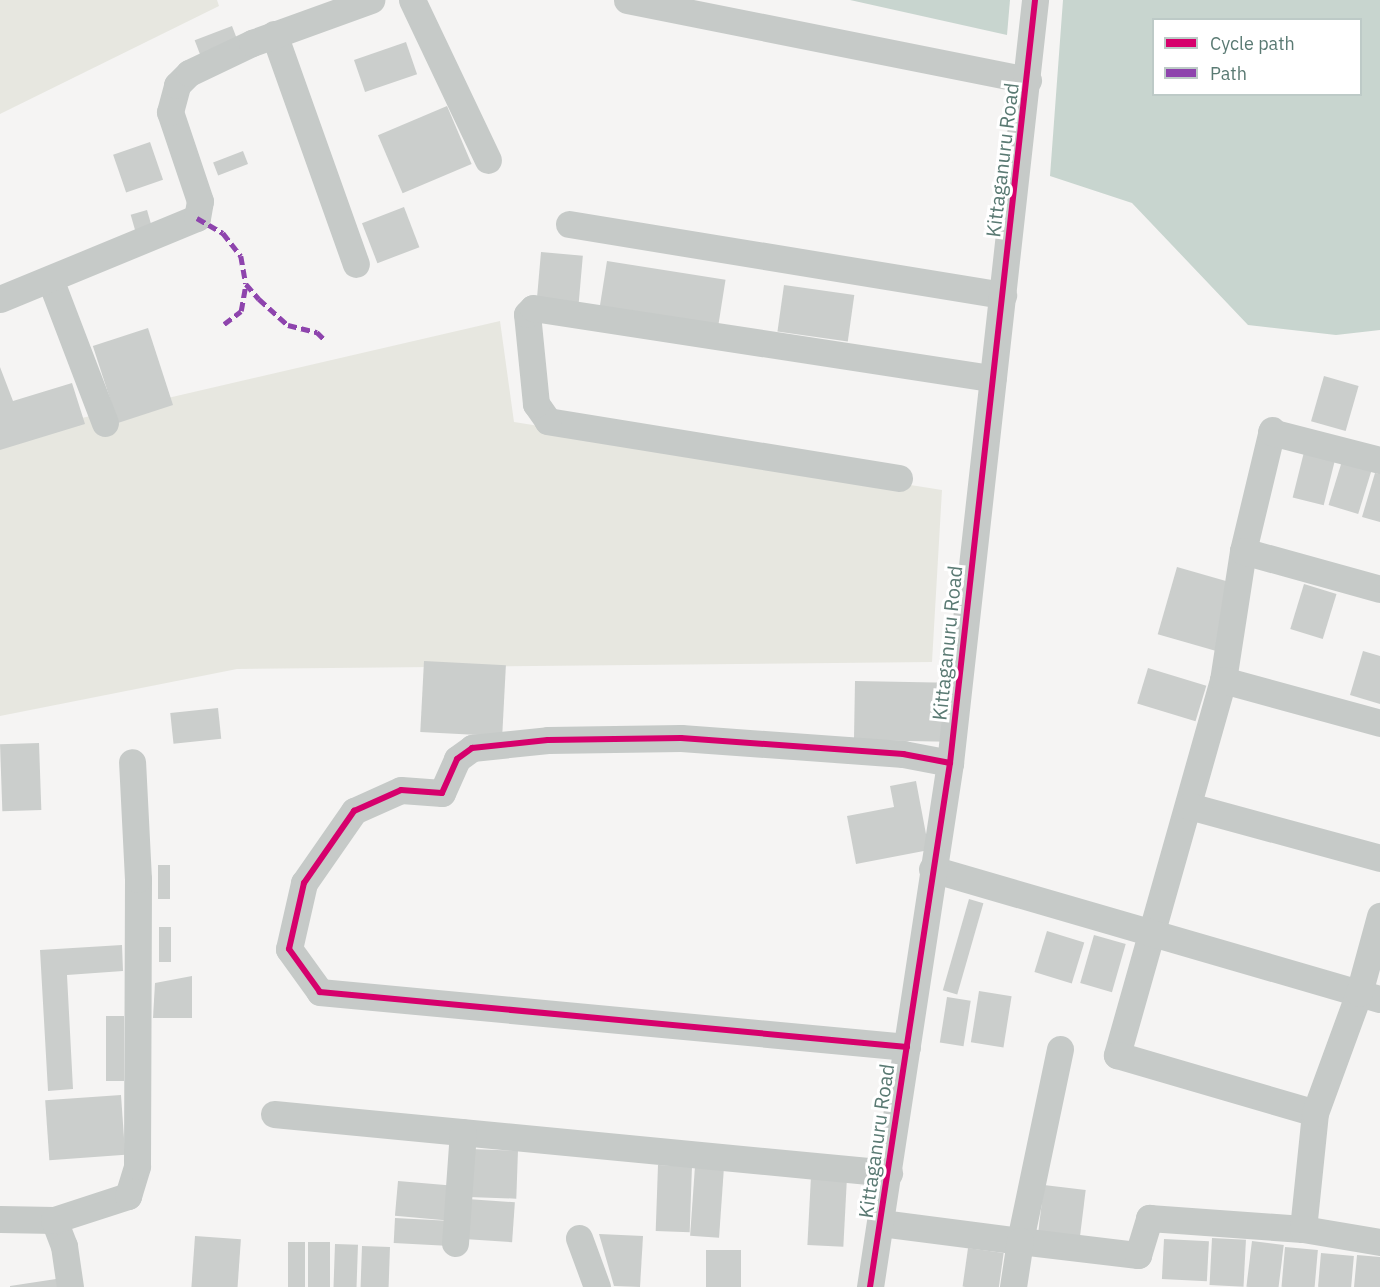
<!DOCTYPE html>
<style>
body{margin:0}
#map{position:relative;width:1380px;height:1287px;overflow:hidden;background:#f5f4f3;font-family:"IBM Plex Sans",sans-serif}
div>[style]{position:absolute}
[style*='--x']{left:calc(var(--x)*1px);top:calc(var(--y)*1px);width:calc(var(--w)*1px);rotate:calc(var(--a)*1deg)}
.green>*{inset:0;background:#e7e7e0}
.water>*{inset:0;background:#c8d5cf}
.building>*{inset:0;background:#cbcecc;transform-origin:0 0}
.minor>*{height:27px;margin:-13.5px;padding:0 13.5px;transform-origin:13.5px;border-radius:13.5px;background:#c6cac8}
.quiet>*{height:4.5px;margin-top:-2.25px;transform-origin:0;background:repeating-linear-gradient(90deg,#8e44ad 0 9px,transparent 0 13.5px)}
.cycleway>*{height:6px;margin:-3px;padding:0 3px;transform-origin:3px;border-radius:3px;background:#d6006c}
span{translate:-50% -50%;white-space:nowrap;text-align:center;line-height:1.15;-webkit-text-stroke:6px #fff;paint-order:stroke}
.street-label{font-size:20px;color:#5a7a73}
.legend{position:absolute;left:1152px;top:18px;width:210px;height:78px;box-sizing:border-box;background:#fff;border:2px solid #bdcac7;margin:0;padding:8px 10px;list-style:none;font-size:18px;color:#5a7a73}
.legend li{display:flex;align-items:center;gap:12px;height:30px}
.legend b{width:30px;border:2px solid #bdcac7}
</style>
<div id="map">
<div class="green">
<div style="clip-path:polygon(0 0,217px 0,219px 6px,0 114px)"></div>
<div style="clip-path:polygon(500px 321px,514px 422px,942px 490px,932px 662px,237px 669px,0 716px,0 437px)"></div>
</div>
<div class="water">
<div style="clip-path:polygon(850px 0,1010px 0,1007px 35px)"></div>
<div style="clip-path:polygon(evenodd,1063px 0,1380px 0,1380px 330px,1336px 335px,1248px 325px,1132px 203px,1050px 176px,1063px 0,1154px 20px,1360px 20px,1360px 94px,1154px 94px,1154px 20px)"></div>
</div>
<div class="building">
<div style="left:232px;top:26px;width:19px;height:40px;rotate:69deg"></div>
<div style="left:406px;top:42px;width:34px;height:55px;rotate:71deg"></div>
<div style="left:447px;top:106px;width:63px;height:75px;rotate:67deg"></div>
<div style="left:150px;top:142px;width:40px;height:39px;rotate:71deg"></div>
<div style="left:243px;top:151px;width:14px;height:32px;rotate:69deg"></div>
<div style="left:404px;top:207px;width:43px;height:45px;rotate:69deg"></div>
<div style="left:147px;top:210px;width:22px;height:17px;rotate:74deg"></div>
<div style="left:541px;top:252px;width:42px;height:52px;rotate:5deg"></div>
<div style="left:607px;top:261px;width:120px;height:50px;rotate:9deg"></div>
<div style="left:784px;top:285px;width:71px;height:47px;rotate:8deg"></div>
<div style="left:148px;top:328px;width:81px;height:58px;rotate:72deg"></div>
<div style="clip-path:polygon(0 367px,13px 401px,72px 383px,85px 424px,0 450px)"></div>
<div style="left:1324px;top:376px;width:36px;height:47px;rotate:16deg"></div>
<div style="left:1304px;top:452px;width:32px;height:47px;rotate:14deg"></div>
<div style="left:1342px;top:461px;width:31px;height:46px;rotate:17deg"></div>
<div style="clip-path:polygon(1375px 473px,1380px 474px,1380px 522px,1362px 517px)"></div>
<div style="left:1177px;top:567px;width:60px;height:70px;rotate:16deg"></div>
<div style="left:1304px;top:584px;width:34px;height:47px;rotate:17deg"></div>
<div style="clip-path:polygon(1363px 651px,1380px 656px,1380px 704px,1350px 695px)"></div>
<div style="left:424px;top:661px;width:82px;height:71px;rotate:3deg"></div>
<div style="left:1148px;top:668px;width:61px;height:37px;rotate:17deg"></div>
<div style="left:855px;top:681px;width:94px;height:59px;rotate:1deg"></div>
<div style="left:218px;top:708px;width:31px;height:48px;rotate:84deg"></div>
<div style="left:39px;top:743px;width:67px;height:39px;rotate:88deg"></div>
<div style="clip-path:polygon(916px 781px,929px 850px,856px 864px,847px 816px,894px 807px,890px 786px)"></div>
<div style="left:158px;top:865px;width:12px;height:34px"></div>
<div style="left:969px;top:899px;width:15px;height:95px;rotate:16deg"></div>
<div style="left:159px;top:927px;width:12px;height:35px"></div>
<div style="left:1047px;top:931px;width:39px;height:43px;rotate:17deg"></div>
<div style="left:1094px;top:935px;width:33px;height:50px;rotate:16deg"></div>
<div style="clip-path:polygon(122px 945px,123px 971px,67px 975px,73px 1089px,48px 1091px,40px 950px)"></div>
<div style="clip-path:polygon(192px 976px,192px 1018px,153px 1018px,155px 983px)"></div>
<div style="left:979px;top:991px;width:33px;height:52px;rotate:9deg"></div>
<div style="left:947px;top:997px;width:24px;height:46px;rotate:9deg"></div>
<div style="left:106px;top:1016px;width:18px;height:65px"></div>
<div style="left:121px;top:1095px;width:60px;height:76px;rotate:86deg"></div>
<div style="left:470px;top:1149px;width:48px;height:48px;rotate:2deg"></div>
<div style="left:658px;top:1165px;width:34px;height:66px;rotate:2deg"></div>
<div style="left:695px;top:1166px;width:29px;height:70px;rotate:4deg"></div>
<div style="left:811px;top:1176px;width:36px;height:69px;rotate:3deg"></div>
<div style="left:398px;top:1181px;width:50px;height:35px;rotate:5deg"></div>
<div style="left:1044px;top:1185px;width:42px;height:47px;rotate:7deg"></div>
<div style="left:467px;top:1199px;width:48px;height:40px;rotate:4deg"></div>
<div style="left:395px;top:1218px;width:52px;height:25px;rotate:3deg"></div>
<div style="clip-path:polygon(599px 1234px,643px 1236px,640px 1287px,614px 1286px)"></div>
<div style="left:195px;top:1236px;width:46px;height:51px;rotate:4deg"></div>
<div style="left:1212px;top:1238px;width:34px;height:47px;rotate:3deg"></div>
<div style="left:1164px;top:1239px;width:45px;height:40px;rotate:3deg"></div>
<div style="left:1252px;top:1241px;width:32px;height:46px;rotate:7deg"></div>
<div style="left:288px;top:1242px;width:17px;height:45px"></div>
<div style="left:308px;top:1242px;width:22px;height:45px"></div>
<div style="left:335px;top:1244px;width:23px;height:43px;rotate:2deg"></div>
<div style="left:362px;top:1246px;width:28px;height:41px;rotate:2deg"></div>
<div style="left:1285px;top:1247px;width:33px;height:40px;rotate:5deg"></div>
<div style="left:968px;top:1248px;width:36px;height:39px;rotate:8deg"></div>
<div style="left:706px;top:1250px;width:35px;height:37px"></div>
<div style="left:1321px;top:1253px;width:33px;height:34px;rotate:5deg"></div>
<div style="clip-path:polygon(1357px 1255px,1380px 1257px,1380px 1287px,1354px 1287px)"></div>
<div style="clip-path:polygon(56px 1279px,58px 1287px,10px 1287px,10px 1286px)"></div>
</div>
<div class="minor">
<div style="--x:412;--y:0;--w:177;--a:64.6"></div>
<div style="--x:627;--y:0;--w:409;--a:11.3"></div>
<div style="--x:274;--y:34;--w:244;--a:70.4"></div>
<div style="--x:569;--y:224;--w:440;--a:9.3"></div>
<div style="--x:50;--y:279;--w:154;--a:69.1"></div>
<div style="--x:0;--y:299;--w:213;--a:-22.4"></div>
<div style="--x:197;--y:218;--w:17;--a:-80"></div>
<div style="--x:200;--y:201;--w:94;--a:-108.6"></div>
<div style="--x:170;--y:112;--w:28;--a:-75"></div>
<div style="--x:177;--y:85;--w:17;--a:-45"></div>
<div style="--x:189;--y:73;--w:70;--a:-25.5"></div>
<div style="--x:252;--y:43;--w:127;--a:-19.9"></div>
<div style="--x:1272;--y:430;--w:124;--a:103.5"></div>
<div style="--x:1243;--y:551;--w:131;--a:98.8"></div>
<div style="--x:1223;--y:680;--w:390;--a:105.8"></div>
<div style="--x:1117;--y:1055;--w:206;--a:16.3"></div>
<div style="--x:1271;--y:432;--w:113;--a:14.4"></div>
<div style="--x:899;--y:478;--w:356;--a:-170.8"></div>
<div style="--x:548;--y:421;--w:21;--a:-125"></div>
<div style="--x:536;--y:404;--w:90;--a:-95.7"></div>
<div style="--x:527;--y:314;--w:8;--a:-45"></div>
<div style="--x:533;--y:308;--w:465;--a:8.7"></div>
<div style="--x:1243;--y:551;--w:142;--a:15.5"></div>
<div style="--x:1223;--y:680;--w:163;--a:15.3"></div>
<div style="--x:1189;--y:806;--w:198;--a:15.2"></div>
<div style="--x:932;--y:869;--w:466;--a:16.2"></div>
<div style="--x:907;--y:1047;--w:590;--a:-174.65"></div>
<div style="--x:320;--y:992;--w:53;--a:-125.8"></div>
<div style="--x:289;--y:949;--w:68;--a:-77.2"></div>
<div style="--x:304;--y:883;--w:88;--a:-55.2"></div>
<div style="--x:354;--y:811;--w:51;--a:-24.1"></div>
<div style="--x:401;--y:790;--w:41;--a:4.2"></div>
<div style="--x:442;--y:793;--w:37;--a:-66"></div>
<div style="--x:457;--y:759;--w:19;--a:-36"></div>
<div style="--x:472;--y:748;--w:76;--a:-6"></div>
<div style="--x:548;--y:740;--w:133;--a:-0.9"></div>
<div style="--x:681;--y:738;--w:223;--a:4.1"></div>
<div style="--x:903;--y:754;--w:48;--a:10.8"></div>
<div style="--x:1060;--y:1049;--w:196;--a:101.8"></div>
<div style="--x:1020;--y:1241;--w:119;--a:6.8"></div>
<div style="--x:1138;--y:1255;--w:39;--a:-73"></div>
<div style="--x:1149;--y:1218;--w:154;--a:4.1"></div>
<div style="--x:1303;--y:1229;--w:117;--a:-84.1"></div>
<div style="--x:1315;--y:1113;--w:128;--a:-69.9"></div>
<div style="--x:1359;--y:993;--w:80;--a:-74.7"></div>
<div style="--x:274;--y:1114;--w:618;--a:5.48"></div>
<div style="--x:0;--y:1219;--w:54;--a:1.1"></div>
<div style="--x:54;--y:1220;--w:28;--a:69"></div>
<div style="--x:64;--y:1246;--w:41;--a:81.7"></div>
<div style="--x:54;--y:1220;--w:78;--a:-18"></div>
<div style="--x:128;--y:1196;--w:31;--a:-73"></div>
<div style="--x:137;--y:1166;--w:287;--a:-89.8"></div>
<div style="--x:138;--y:879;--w:117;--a:-92.9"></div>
<div style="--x:881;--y:1223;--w:140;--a:7.4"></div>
<div style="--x:1020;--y:1241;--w:47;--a:98.7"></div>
<div style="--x:1303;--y:1229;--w:78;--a:9.6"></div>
<div style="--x:579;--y:1238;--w:52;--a:69.8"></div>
<div style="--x:455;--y:1243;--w:111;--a:-85.9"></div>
<div style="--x:870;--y:1287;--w:530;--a:-81.32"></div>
<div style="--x:950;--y:763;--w:768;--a:-83.64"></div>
</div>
<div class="quiet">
<div style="--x:197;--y:218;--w:30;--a:30"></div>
<div style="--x:223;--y:233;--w:29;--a:52"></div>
<div style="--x:241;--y:256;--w:28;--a:80"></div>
<div style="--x:246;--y:284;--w:20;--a:49"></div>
<div style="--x:259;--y:299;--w:39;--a:42"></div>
<div style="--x:288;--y:325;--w:30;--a:14"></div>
<div style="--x:317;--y:332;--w:11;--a:45"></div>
<div style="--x:224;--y:324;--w:21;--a:-37"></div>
<div style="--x:241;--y:311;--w:27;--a:-80"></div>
</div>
<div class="cycleway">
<div style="--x:907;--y:1047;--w:590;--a:-174.65"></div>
<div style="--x:320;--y:992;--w:53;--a:-125.8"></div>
<div style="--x:289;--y:949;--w:68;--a:-77.2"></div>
<div style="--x:304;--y:883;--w:88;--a:-55.2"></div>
<div style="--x:354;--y:811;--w:51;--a:-24.1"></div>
<div style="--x:401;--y:790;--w:41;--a:4.2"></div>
<div style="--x:442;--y:793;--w:37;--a:-66"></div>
<div style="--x:457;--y:759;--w:19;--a:-36"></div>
<div style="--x:472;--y:748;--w:76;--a:-6"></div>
<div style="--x:548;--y:740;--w:133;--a:-0.9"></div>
<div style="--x:681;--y:738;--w:223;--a:4.1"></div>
<div style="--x:903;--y:754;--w:48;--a:10.8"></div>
<div style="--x:870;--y:1287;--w:530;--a:-81.32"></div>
<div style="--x:950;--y:763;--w:768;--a:-83.64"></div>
</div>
<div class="street-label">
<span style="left:1002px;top:160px;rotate:-83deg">Kittaganuru Road</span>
<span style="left:947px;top:643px;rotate:-84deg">Kittaganuru Road</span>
<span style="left:876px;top:1141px;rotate:-82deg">Kittaganuru Road</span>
</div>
<ul class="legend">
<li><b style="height:8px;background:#d6006c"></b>Cycle path</li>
<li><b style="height:8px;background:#8e44ad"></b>Path</li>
</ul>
</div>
